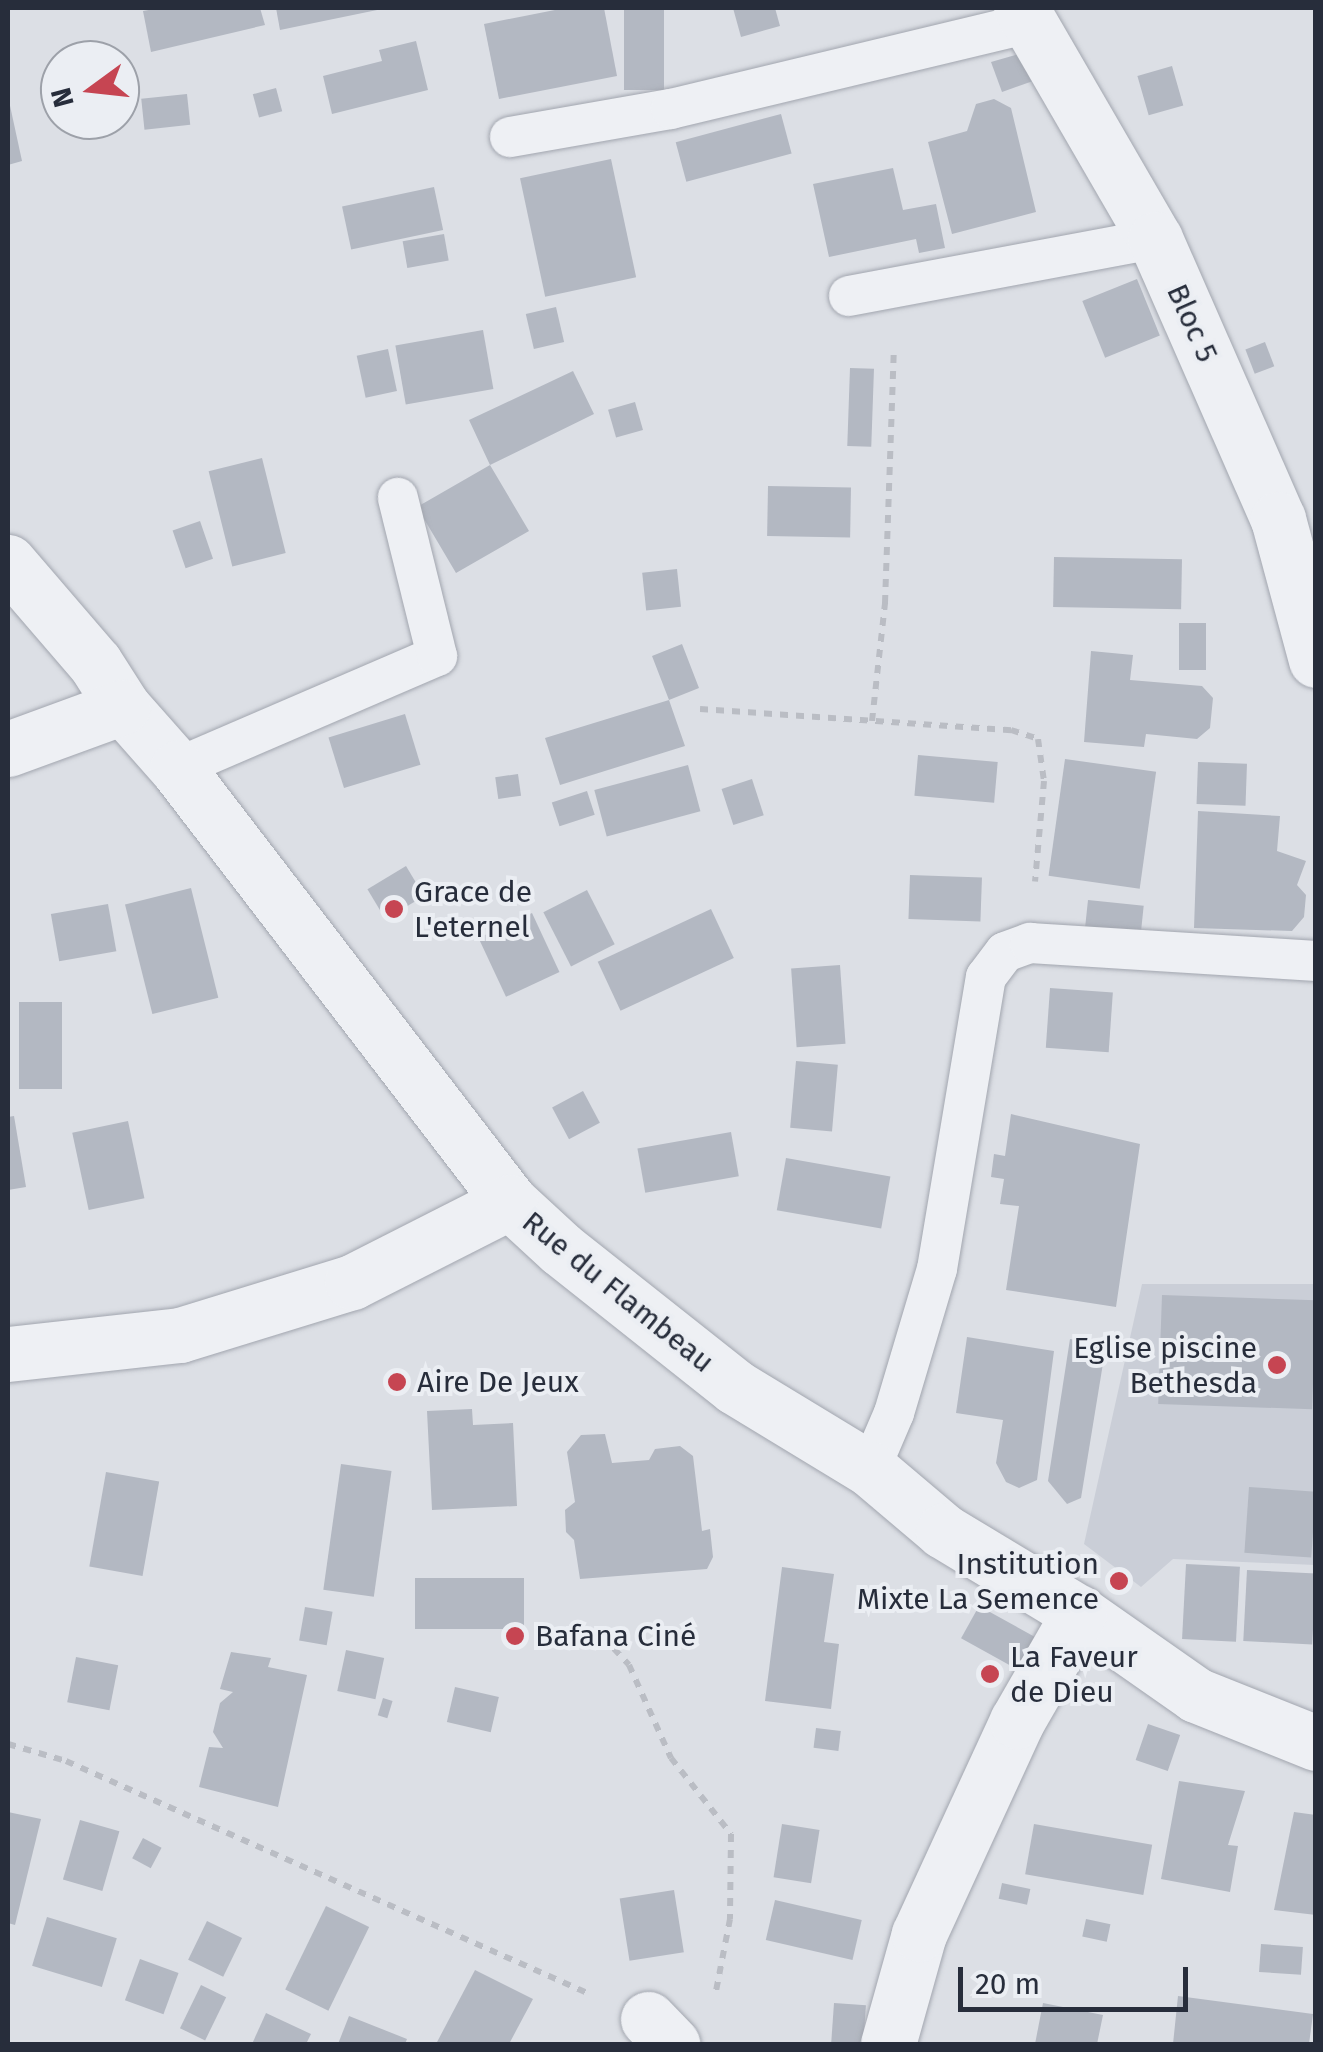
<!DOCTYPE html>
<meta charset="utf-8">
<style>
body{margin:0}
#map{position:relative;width:1323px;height:2052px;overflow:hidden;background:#dcdfe5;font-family:"Fira Sans",sans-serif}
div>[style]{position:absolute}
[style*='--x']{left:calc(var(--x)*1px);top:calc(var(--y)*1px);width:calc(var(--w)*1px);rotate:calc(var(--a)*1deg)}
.built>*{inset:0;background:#caced7}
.building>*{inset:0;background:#b3b8c2;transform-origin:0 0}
.path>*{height:6px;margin-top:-3px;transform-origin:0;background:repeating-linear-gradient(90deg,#babdc4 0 8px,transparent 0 16px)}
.roads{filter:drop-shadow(0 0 2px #a2a6af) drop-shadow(0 0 2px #a2a6af)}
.lane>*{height:40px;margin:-20px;padding:0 20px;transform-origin:20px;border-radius:20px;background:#eef0f4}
.street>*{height:55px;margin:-27.5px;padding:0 27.5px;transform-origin:27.5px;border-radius:27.5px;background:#eef0f4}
.dots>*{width:28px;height:28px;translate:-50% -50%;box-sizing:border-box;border:5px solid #ebeef3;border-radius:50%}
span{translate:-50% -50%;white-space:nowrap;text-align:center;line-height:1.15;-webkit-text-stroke:8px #ebeef3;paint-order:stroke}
.street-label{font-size:30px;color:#272d3b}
.poi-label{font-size:30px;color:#272d3b}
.left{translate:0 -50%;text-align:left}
.right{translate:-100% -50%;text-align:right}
.frame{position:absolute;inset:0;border:10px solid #272d3b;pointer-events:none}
.north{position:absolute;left:40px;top:40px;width:100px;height:100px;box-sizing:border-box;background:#ebeef3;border:2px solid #9da1a9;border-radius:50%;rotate:255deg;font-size:28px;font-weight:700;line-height:40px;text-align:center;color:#272d3b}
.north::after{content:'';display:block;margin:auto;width:35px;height:45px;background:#c64552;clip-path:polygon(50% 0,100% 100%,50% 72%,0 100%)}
.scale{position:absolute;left:958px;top:1967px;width:230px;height:45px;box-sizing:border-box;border:5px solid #272d3b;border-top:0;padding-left:12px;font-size:30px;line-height:35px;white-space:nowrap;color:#272d3b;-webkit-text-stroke:8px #ebeef3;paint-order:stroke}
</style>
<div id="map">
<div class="built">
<div style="clip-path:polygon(1142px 1284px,1315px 1284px,1315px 1565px,1173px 1559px,1141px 1587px,1084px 1544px)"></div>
</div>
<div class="building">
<div style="clip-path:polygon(160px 8px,260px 8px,265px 25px,151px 52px,143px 11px)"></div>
<div style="clip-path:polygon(276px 8px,381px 8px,382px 9px,280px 30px)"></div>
<div style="clip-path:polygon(565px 8px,604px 8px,617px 76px,499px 99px,484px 24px)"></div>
<div style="left:624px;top:8px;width:40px;height:82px"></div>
<div style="clip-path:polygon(733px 8px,775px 8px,780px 26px,741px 37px)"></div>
<div style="clip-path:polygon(416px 41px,428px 90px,332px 114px,323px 76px,382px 61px,379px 50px)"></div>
<div style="clip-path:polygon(1019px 54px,1033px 81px,1002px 92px,991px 62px)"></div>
<div style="left:1172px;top:66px;width:41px;height:36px;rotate:74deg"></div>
<div style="left:276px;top:88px;width:24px;height:24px;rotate:75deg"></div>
<div style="left:187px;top:94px;width:31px;height:46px;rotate:84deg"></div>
<div style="clip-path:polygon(994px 99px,1011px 108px,1036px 212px,952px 234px,928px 142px,967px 131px,976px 104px)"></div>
<div style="clip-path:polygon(9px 101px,22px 161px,8px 165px,8px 102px)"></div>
<div style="left:781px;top:114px;width:41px;height:109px;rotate:75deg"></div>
<div style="left:611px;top:159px;width:121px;height:93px;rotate:78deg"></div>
<div style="clip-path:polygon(893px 168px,903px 210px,936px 204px,945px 248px,919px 253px,916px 239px,829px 257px,813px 184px)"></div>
<div style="left:434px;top:187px;width:44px;height:94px;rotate:78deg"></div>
<div style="left:444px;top:234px;width:27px;height:42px;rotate:80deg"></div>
<div style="left:1137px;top:279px;width:61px;height:59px;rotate:68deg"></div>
<div style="left:556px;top:307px;width:36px;height:31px;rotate:77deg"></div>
<div style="left:483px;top:330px;width:60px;height:89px;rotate:80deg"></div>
<div style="left:1265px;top:342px;width:26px;height:21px;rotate:69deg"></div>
<div style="left:388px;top:349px;width:43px;height:32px;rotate:78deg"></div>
<div style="left:850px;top:368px;width:24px;height:78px;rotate:2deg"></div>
<div style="clip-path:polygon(573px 371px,594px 414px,490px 465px,529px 531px,456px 573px,417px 507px,490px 465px,469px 420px)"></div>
<div style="left:635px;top:402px;width:29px;height:28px;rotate:74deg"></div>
<div style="left:262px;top:458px;width:98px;height:55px;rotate:76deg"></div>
<div style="left:768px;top:486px;width:83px;height:50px;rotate:1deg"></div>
<div style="left:200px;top:521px;width:40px;height:29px;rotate:71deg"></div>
<div style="left:1054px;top:557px;width:128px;height:50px;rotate:1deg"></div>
<div style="left:677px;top:569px;width:38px;height:35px;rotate:84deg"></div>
<div style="left:1179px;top:623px;width:27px;height:47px"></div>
<div style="clip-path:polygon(682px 644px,699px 688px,669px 700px,685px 746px,560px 785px,545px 738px,669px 700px,652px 656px)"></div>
<div style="clip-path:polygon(1091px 651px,1133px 655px,1130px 680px,1202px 686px,1213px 698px,1210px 728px,1197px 739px,1146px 734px,1144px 747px,1084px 742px)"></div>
<div style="left:405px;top:714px;width:53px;height:80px;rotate:73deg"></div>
<div style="left:918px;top:755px;width:80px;height:41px;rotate:5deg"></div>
<div style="left:1065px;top:759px;width:92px;height:118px;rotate:8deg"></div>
<div style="left:1198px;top:762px;width:49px;height:42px;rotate:2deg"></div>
<div style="left:688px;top:765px;width:48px;height:97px;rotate:75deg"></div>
<div style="left:518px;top:774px;width:22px;height:23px;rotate:82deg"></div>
<div style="left:752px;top:779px;width:38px;height:32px;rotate:72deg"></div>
<div style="left:587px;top:791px;width:25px;height:37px;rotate:72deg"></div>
<div style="clip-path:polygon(1198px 811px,1280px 816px,1277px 851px,1306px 861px,1297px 885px,1306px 895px,1304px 917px,1292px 931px,1194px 928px)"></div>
<div style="left:406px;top:866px;width:35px;height:45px;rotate:59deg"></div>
<div style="left:910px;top:875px;width:72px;height:44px;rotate:2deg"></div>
<div style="left:191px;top:888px;width:113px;height:68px;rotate:76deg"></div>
<div style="left:587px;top:890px;width:61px;height:49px;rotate:63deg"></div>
<div style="left:1088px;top:900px;width:56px;height:29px;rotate:6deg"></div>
<div style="left:108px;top:904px;width:48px;height:58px;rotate:80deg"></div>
<div style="left:711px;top:909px;width:54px;height:125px;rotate:65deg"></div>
<div style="left:532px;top:913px;width:65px;height:59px;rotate:65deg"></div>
<div style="left:840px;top:965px;width:79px;height:49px;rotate:86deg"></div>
<div style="left:1050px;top:988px;width:63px;height:60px;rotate:4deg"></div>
<div style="left:19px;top:1002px;width:43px;height:87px"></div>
<div style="left:796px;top:1061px;width:42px;height:67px;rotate:5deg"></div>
<div style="left:583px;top:1091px;width:36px;height:35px;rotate:62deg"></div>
<div style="clip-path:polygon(1011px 1114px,1140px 1144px,1116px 1307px,1006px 1290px,1019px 1206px,1000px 1204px,1004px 1179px,991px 1177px,994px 1154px,1005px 1156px)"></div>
<div style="clip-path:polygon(14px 1116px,26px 1187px,8px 1190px,8px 1117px)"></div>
<div style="left:128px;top:1121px;width:79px;height:57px;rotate:78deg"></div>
<div style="left:731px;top:1132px;width:45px;height:95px;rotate:80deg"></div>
<div style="left:786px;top:1158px;width:106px;height:53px;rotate:10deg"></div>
<div style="left:1162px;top:1295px;width:154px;height:109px;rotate:2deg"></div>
<div style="clip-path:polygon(967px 1337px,1054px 1351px,1037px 1480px,1019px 1488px,1006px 1482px,996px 1463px,1003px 1420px,956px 1413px)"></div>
<div style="clip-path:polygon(1070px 1339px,1106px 1345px,1081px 1498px,1067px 1504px,1048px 1481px)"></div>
<div style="clip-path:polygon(472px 1409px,473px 1425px,513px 1423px,517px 1506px,432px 1510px,427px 1411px)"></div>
<div style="clip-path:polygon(605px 1434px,612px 1463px,649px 1460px,655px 1449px,680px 1446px,693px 1456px,702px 1531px,710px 1529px,713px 1557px,707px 1569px,580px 1579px,574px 1540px,566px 1532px,565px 1510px,575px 1502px,567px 1452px,581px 1435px)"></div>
<div style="left:341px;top:1464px;width:51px;height:127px;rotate:8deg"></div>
<div style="left:106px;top:1472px;width:54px;height:96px;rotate:10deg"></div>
<div style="left:1249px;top:1487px;width:67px;height:66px;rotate:4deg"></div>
<div style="left:1186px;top:1564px;width:54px;height:75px;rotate:3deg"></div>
<div style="clip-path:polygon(782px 1567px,834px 1574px,824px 1642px,839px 1644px,831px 1709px,765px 1701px)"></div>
<div style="left:1247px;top:1570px;width:69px;height:71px;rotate:3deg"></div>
<div style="left:415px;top:1578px;width:109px;height:51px"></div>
<div style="left:979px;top:1606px;width:65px;height:37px;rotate:29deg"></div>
<div style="left:305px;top:1607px;width:28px;height:34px;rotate:10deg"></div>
<div style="left:346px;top:1650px;width:39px;height:42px;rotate:12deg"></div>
<div style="clip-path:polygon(231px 1652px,271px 1658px,268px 1667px,307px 1675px,278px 1807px,199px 1787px,209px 1747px,223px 1748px,213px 1732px,220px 1703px,233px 1692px,220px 1689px)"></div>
<div style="left:76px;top:1657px;width:43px;height:46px;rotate:11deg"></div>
<div style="left:455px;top:1687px;width:45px;height:36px;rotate:13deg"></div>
<div style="left:383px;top:1698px;width:10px;height:18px;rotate:17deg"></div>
<div style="left:1148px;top:1724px;width:34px;height:38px;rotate:19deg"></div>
<div style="left:816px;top:1728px;width:25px;height:20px;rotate:7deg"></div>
<div style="clip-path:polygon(1179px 1781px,1245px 1791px,1228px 1845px,1238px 1846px,1230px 1892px,1161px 1879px)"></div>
<div style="clip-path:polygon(8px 1812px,41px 1819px,15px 1925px,8px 1923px)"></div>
<div style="clip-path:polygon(1294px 1812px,1316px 1815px,1316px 1915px,1274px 1910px)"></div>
<div style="left:80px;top:1820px;width:41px;height:62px;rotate:16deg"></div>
<div style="left:782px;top:1824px;width:38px;height:54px;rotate:9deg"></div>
<div style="left:1034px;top:1824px;width:120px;height:51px;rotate:10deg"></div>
<div style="left:143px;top:1838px;width:21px;height:23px;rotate:28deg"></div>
<div style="left:1002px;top:1883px;width:29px;height:16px;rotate:12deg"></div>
<div style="left:674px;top:1890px;width:63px;height:55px;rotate:81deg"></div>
<div style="left:775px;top:1900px;width:89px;height:41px;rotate:13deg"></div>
<div style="left:326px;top:1906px;width:48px;height:93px;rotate:26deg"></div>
<div style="left:47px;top:1917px;width:73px;height:51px;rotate:17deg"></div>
<div style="left:1086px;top:1919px;width:25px;height:18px;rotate:12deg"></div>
<div style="left:207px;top:1921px;width:39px;height:43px;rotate:26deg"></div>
<div style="left:1261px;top:1944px;width:42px;height:28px;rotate:4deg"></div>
<div style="left:140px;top:1959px;width:41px;height:44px;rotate:20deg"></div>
<div style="clip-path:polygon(475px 1970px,533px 1999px,509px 2044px,436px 2044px)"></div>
<div style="left:201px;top:1985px;width:28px;height:48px;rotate:26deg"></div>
<div style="clip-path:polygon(1178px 1996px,1313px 2014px,1309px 2044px,1173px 2044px)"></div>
<div style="left:834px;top:2003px;width:32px;height:41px;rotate:4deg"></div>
<div style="clip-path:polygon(1043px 2003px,1103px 2015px,1097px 2044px,1035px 2044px)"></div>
<div style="clip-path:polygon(266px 2013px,311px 2034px,306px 2044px,252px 2044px)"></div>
<div style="clip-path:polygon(349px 2016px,407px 2039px,405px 2044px,338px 2044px)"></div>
</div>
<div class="path">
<div style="--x:700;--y:709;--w:312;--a:3.9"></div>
<div style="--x:1011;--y:730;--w:28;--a:18"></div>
<div style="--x:1038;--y:739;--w:42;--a:81.9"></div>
<div style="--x:1044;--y:781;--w:101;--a:95.1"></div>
<div style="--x:872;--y:721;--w:119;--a:-83.7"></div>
<div style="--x:885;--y:603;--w:255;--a:-88"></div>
<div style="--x:603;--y:1637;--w:38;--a:47"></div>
<div style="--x:629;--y:1665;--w:102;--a:65.7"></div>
<div style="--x:671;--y:1758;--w:97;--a:51.7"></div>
<div style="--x:731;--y:1834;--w:85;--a:90.7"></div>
<div style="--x:730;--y:1919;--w:73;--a:101"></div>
<div style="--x:8;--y:1744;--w:60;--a:16.3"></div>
<div style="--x:66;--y:1761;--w:570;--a:24"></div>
</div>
<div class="roads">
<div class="lane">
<div style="--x:510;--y:137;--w:163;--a:-9.9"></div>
<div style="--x:671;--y:109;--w:369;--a:-13.5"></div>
<div style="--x:849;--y:296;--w:311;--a:-10.6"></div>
<div style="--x:177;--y:768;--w:283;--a:-23.3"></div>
<div style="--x:437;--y:656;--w:163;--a:-103.9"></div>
<div style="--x:870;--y:1469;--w:61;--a:-66.8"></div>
<div style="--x:894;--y:1413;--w:150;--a:-73.4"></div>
<div style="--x:937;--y:1269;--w:296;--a:-80.5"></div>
<div style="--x:986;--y:977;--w:31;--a:-53"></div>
<div style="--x:1005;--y:952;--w:27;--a:-20"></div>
<div style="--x:1030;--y:943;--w:287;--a:3.6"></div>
</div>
<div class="street">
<div style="--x:1021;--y:8;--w:267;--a:59.9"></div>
<div style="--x:1155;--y:239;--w:306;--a:66.3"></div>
<div style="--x:1278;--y:519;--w:146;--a:74.9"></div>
<div style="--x:8;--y:562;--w:133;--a:49.3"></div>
<div style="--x:95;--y:663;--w:52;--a:57.5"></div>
<div style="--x:123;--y:707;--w:81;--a:48.5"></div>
<div style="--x:177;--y:768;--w:547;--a:52.5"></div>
<div style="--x:510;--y:1202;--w:69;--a:42.7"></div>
<div style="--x:561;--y:1249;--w:222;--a:38.4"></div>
<div style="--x:735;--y:1387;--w:158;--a:31.3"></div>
<div style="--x:870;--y:1469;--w:96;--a:40.3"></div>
<div style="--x:943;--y:1531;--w:159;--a:31.1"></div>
<div style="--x:1079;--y:1613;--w:143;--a:35"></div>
<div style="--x:1196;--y:1695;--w:129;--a:21.8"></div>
<div style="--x:8;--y:749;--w:122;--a:-20.1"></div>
<div style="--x:8;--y:1354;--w:173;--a:-6.3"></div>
<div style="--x:180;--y:1335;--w:180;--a:-17.1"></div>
<div style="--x:352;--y:1282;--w:177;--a:-26.9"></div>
<div style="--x:648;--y:2019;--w:35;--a:46"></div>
<div style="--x:888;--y:2044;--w:114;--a:-74.3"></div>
<div style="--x:919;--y:1934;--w:234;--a:-65.3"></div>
<div style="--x:1017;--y:1721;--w:125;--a:-60.1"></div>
</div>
</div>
<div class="dots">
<div style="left:394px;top:909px;background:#c64552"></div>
<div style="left:1277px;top:1365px;background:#c64552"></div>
<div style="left:397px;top:1382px;background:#c64552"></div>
<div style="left:1119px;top:1581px;background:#c64552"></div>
<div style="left:515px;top:1636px;background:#c64552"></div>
<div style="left:990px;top:1674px;background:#c64552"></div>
</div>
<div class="street-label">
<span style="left:1192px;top:323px;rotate:66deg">Bloc 5</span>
<span style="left:618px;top:1292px;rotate:39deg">Rue du Flambeau</span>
</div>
<div class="poi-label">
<span class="left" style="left:414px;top:909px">Grace de<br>L'eternel</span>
<span class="right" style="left:1257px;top:1365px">Eglise piscine<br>Bethesda</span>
<span class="left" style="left:417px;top:1382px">Aire De Jeux</span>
<span class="right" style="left:1099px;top:1581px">Institution<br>Mixte La Semence</span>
<span class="left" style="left:535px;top:1636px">Bafana Ciné</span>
<span class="left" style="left:1010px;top:1674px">La Faveur<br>de Dieu</span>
</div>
<div class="frame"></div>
<div class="north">N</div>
<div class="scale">20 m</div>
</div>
